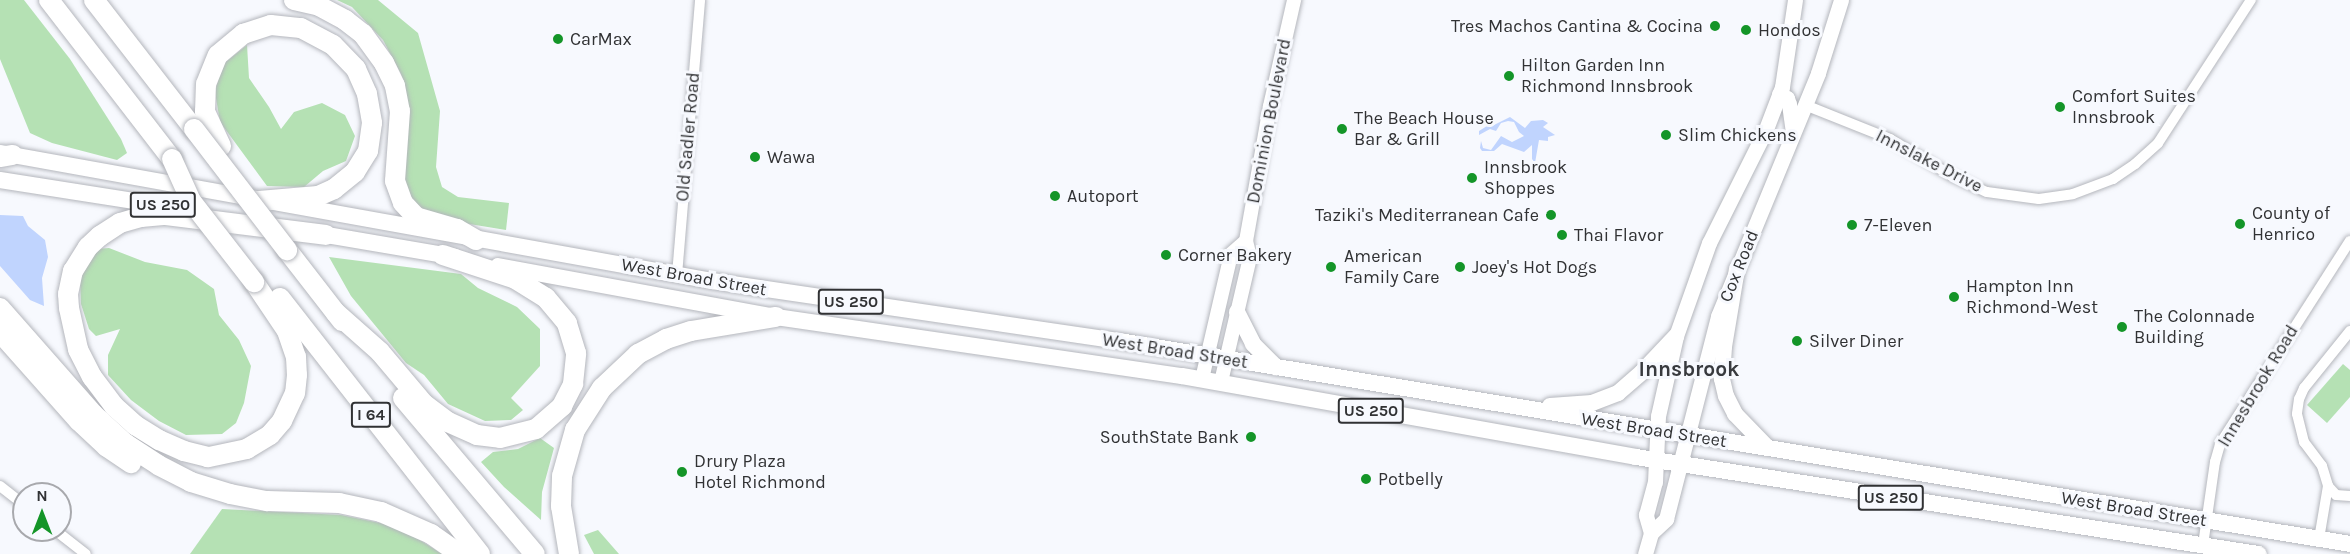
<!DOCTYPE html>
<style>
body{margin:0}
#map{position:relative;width:2350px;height:554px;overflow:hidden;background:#f7f9fe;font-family:Karla,sans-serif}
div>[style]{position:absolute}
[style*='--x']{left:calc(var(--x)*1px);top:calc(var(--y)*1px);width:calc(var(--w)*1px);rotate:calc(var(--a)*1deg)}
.green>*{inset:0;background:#b5e1b4}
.water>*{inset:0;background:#c0d4fe}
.roads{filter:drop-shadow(0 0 2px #b4b6bc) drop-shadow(0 0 2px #b4b6bc)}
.minor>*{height:10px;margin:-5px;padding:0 5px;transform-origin:5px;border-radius:5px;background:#fff}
.tertiary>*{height:14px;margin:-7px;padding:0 7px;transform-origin:7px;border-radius:7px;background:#fff}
.secondary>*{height:15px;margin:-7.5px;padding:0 7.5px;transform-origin:7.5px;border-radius:7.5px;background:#fff}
.primary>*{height:16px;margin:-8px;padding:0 8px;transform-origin:8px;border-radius:8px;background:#fff}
.motorway>*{height:20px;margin:-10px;padding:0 10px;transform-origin:10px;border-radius:10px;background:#fff}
.bridges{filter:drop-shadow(0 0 2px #b4b6bc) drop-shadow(0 0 2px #b4b6bc)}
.motorway-bridge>*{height:20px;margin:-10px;padding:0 10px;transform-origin:10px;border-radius:10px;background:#fff}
.dots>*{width:16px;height:16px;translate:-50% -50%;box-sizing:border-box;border:3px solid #f7f9fe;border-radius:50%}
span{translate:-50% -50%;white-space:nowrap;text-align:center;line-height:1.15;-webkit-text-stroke:6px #f7f9fe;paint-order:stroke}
.shield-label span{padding:2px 4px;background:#f7f9fe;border:2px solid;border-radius:4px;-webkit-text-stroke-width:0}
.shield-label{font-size:16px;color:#313234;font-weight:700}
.poi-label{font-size:18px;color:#313234}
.right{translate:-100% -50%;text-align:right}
.left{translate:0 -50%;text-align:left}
.street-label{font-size:18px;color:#313234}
.quarter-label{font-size:21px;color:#383a3e;font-weight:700}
.north{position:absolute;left:12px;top:482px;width:60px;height:60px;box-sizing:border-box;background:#f7f9fe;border:2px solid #a8a9ad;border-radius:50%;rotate:0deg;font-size:16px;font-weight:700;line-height:24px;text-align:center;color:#313234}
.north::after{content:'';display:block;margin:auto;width:21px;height:27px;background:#149528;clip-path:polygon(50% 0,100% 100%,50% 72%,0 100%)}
</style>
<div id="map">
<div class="green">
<div style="clip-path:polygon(0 0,24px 0,70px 59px,121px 139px,127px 153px,117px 160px,52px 143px,30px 133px,0 59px)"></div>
<div style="clip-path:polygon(337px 0,378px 0,418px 33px,440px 111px,436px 167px,442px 187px,458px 197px,509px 203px,506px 230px,445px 220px,421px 210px,406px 192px,401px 173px,409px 114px,401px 74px,383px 40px,352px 7px)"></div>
<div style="clip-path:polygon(247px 45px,249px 78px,269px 107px,281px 129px,294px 112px,322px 103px,345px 115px,355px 136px,346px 161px,323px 171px,304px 187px,267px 186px,220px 122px,215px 92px,222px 65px)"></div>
<div style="clip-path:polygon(109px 248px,145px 262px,187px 270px,214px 289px,219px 315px,239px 340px,251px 366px,244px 403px,236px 423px,222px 434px,186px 435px,159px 421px,131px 400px,108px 375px,108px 355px,120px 329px,96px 336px,89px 329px,81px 304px,80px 278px,97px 249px)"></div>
<div style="clip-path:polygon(329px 257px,461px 274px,478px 288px,517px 307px,540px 329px,540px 366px,511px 398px,523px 410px,511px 420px,485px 421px,448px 404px,424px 375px,406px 363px,351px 296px)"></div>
<div style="clip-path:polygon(2343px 364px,2350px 370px,2350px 397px,2327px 423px,2307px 405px)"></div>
<div style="clip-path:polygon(540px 438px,554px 448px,542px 492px,541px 520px,504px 487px,481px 462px,493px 452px,518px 449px)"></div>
<div style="clip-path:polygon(222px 509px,341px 515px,385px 524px,404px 530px,442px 554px,190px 554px)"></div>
<div style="clip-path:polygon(598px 530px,619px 554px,594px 554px,584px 535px)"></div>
</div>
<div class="water">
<div style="clip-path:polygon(1510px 117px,1525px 128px,1531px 121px,1543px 120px,1548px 123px,1543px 127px,1555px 135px,1548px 137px,1548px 141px,1539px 140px,1535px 163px,1532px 159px,1532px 145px,1524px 152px,1502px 144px,1494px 151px,1482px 151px,1480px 148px,1481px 141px,1483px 148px,1491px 150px,1501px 136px,1512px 142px,1524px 136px,1519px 132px,1514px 122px,1508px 121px,1501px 123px,1496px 131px,1490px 129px,1479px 135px,1479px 131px,1487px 126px,1494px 125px)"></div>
<div style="clip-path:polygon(0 215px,23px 216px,28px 226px,45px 240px,48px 257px,42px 278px,44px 306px,30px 300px,0 266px)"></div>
</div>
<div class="roads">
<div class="minor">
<div style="--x:1805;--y:105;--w:92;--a:21.8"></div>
<div style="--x:1890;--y:139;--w:72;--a:30.8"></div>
<div style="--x:1952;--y:176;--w:38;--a:25"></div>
<div style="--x:1987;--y:192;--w:52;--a:7.7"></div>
<div style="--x:2039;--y:199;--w:34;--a:-8"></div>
<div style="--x:2073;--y:194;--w:43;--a:-20.6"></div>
<div style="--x:2113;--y:179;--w:27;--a:-34"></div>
<div style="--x:2135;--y:164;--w:31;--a:-42"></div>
<div style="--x:2158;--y:143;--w:171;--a:-57"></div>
<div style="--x:677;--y:275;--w:276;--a:-85.2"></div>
<div style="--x:2350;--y:331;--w:73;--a:128.9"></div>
<div style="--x:2304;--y:388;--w:12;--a:114"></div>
<div style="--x:2299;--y:399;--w:15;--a:98"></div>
<div style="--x:2297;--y:414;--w:29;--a:76"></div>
<div style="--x:2304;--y:442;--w:30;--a:53"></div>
<div style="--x:2322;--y:466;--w:21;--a:73"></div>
<div style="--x:2328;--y:486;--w:12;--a:48"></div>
<div style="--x:2336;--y:495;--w:14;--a:4"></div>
<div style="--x:0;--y:486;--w:31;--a:38"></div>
<div style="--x:55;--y:530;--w:39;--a:38"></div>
<div style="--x:2319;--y:539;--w:54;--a:-80.4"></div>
<div style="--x:2203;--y:545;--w:84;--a:-81.8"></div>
<div style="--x:2215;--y:462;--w:19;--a:-74"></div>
<div style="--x:2220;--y:444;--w:241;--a:-57.4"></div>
</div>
<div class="tertiary">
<div style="--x:1202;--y:379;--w:128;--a:-76.9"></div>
<div style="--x:1231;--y:254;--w:20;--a:-41"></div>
<div style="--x:1221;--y:382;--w:128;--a:-76.9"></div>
<div style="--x:1250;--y:257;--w:16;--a:-104"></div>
<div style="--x:1246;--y:241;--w:137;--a:-79.9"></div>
<div style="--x:1270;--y:106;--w:109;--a:-77.2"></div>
</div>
<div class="secondary">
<div style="--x:1779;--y:94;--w:9;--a:27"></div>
<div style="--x:1787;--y:98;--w:6;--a:72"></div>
<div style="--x:1789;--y:104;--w:28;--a:82"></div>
<div style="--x:1651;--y:533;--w:21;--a:-43"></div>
<div style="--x:1666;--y:519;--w:210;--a:-75.6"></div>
<div style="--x:1718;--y:316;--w:263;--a:-67.6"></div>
<div style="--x:1818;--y:73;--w:77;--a:-72.5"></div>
<div style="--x:1645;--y:554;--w:22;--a:-74"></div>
<div style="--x:1651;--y:533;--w:19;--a:-106"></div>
<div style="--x:1646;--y:515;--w:34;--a:-75"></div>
<div style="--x:1655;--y:482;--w:66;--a:-87.4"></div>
<div style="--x:1658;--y:416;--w:82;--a:-77.3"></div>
<div style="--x:1676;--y:336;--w:99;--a:-70.5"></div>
<div style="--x:1709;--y:243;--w:127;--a:-63.4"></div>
<div style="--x:1766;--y:129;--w:45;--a:-69.1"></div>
<div style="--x:1782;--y:87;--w:88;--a:-81.5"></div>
</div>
<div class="primary">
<div style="--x:1;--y:153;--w:722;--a:10.21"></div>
<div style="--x:712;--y:281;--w:417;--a:8.4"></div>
<div style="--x:1125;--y:342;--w:1242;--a:9.36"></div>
<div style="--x:0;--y:180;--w:188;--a:8.9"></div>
<div style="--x:315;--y:233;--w:142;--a:9.7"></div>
<div style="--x:498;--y:266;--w:283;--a:10.4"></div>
<div style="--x:776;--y:317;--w:410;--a:8.3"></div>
<div style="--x:1182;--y:376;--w:461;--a:10.1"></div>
<div style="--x:1636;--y:457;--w:630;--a:8.86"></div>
<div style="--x:1737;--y:269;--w:79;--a:99.5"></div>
<div style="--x:1724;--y:347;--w:32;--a:94"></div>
<div style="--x:1722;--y:379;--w:17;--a:77"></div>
<div style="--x:1726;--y:396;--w:20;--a:63"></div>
<div style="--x:1735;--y:414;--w:47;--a:45.9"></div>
<div style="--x:1237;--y:312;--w:36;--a:63"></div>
<div style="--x:1253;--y:344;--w:33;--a:45"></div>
<div style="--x:1550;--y:406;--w:42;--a:-4.1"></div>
<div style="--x:1592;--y:403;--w:28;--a:-21"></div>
<div style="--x:1618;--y:393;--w:33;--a:-41"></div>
<div style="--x:1643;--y:371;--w:48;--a:-46.7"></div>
</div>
<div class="motorway">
<div style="--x:49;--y:0;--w:201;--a:52.3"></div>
<div style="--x:94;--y:0;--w:163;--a:52.2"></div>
<div style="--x:294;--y:0;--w:26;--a:13"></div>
<div style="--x:319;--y:6;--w:30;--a:28"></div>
<div style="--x:345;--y:20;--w:23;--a:38"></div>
<div style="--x:363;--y:34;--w:36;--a:54"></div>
<div style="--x:384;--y:63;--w:25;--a:64"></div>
<div style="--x:395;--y:86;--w:25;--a:79"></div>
<div style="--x:400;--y:111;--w:70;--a:94.1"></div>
<div style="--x:395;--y:181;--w:23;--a:70"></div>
<div style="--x:403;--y:203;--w:19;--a:47"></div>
<div style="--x:416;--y:217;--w:43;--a:16.3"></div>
<div style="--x:457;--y:229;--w:22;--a:30"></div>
<div style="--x:221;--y:146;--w:38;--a:-115"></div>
<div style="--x:205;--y:112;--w:28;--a:-88"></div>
<div style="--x:206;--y:84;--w:31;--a:-68"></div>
<div style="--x:218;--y:55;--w:33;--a:-40"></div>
<div style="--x:243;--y:34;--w:29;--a:-18"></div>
<div style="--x:271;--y:25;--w:30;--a:6"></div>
<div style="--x:301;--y:28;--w:36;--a:28"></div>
<div style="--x:333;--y:45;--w:33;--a:46"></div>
<div style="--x:356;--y:69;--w:27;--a:66"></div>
<div style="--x:367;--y:94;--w:29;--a:80"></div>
<div style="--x:372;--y:123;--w:28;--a:98"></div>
<div style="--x:368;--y:151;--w:25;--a:122"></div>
<div style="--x:355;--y:172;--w:27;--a:141"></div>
<div style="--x:334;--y:189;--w:17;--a:156"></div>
<div style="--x:318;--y:196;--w:59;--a:175.2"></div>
<div style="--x:0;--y:157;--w:13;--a:-9"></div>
<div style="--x:287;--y:250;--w:90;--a:52.2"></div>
<div style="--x:254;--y:282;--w:59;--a:56"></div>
<div style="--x:287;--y:331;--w:28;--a:71"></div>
<div style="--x:296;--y:357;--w:18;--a:87"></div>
<div style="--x:297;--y:375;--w:18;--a:96"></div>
<div style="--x:295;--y:393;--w:31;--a:115"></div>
<div style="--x:282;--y:421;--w:18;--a:131"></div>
<div style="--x:270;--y:435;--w:27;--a:149"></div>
<div style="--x:247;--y:449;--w:40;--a:168"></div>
<div style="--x:208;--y:457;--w:25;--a:-166"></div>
<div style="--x:184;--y:451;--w:27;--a:-156"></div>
<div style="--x:159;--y:440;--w:28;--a:-148"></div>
<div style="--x:135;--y:425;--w:28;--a:-138"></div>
<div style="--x:114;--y:406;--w:36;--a:-127"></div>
<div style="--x:92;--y:377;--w:31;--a:-117"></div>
<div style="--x:78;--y:349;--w:42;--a:-102.4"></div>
<div style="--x:69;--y:308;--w:14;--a:-94"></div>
<div style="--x:68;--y:294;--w:24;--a:-78"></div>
<div style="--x:73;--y:271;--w:28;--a:-58"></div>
<div style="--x:88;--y:247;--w:16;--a:-43"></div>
<div style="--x:100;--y:236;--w:24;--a:-33"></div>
<div style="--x:120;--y:223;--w:22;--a:-16"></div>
<div style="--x:141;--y:217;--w:25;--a:-5"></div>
<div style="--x:166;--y:215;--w:161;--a:7.1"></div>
<div style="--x:280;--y:298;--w:325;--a:52"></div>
<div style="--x:0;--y:308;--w:141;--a:48.7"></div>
<div style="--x:93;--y:414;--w:45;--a:42.3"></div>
<div style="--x:126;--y:444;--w:38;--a:33"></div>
<div style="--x:158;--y:465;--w:37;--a:27"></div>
<div style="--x:191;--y:482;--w:41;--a:17.1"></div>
<div style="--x:230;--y:494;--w:38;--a:11"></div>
<div style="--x:267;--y:501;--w:72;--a:1.6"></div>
<div style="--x:339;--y:503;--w:43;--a:12.1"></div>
<div style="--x:381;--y:512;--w:55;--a:23.7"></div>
<div style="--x:431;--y:534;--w:35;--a:35"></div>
<div style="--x:335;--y:312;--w:60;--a:41.6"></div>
<div style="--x:380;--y:352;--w:68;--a:49.8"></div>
<div style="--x:424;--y:404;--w:30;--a:37"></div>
<div style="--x:448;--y:422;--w:32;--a:24"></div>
<div style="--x:477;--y:435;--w:23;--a:7"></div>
<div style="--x:500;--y:438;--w:37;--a:-14"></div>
<div style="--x:536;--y:429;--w:35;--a:-41"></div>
<div style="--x:562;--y:406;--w:25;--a:-63"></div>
<div style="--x:573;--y:384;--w:31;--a:-84"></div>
<div style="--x:576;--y:353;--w:31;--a:-107"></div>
<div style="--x:567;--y:323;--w:33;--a:-130"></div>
<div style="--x:546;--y:298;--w:36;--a:-148"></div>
<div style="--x:516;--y:279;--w:77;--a:-161.8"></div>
<div style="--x:0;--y:332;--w:119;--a:48.4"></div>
<div style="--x:79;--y:421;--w:38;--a:43"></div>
<div style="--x:107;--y:447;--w:29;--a:34"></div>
<div style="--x:403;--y:398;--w:204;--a:49.8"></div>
<div style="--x:569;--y:554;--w:49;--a:-99.5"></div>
<div style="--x:561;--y:506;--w:30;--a:-88"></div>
<div style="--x:562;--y:476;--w:48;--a:-74.2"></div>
<div style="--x:575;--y:430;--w:50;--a:-57.3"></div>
<div style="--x:602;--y:388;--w:50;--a:-43.4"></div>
<div style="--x:638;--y:354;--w:32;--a:-28"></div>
<div style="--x:666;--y:339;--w:26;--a:-18"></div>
<div style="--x:691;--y:331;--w:86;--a:-9.4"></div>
</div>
</div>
<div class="bridges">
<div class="motorway-bridge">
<div style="--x:194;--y:129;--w:153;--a:52.5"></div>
<div style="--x:172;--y:159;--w:46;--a:65.7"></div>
<div style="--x:191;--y:201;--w:103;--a:52.1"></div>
</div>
</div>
<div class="dots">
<div style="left:1715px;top:26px;background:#149528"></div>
<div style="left:1746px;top:30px;background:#149528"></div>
<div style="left:558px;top:39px;background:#149528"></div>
<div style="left:1509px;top:76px;background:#149528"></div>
<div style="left:2060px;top:107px;background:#149528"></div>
<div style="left:1342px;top:129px;background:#149528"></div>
<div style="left:1666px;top:135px;background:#149528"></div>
<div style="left:755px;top:157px;background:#149528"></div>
<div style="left:1472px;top:178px;background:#149528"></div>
<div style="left:1055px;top:196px;background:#149528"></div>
<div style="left:1551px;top:215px;background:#149528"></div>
<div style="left:2240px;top:224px;background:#149528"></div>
<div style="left:1852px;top:225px;background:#149528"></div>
<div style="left:1562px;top:235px;background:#149528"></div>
<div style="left:1166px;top:255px;background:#149528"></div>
<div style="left:1331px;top:267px;background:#149528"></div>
<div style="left:1460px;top:267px;background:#149528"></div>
<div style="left:1954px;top:297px;background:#149528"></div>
<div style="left:2122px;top:327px;background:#149528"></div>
<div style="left:1797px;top:341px;background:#149528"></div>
<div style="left:1251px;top:437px;background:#149528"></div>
<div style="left:682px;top:472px;background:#149528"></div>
<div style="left:1366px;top:479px;background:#149528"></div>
</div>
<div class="shield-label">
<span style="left:163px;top:205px">US 250</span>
<span style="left:851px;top:302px">US 250</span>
<span style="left:1371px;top:411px">US 250</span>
<span style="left:371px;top:415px">I 64</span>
<span style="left:1891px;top:498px">US 250</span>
</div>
<div class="poi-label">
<span class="right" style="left:1703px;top:26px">Tres Machos Cantina &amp; Cocina</span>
<span class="left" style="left:1758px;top:30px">Hondos</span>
<span class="left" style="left:570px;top:39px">CarMax</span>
<span class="left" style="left:1521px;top:76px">Hilton Garden Inn<br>Richmond Innsbrook</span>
<span class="left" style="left:2072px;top:107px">Comfort Suites<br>Innsbrook</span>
<span class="left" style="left:1354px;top:129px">The Beach House<br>Bar &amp; Grill</span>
<span class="left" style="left:1678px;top:135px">Slim Chickens</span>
<span class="left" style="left:767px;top:157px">Wawa</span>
<span class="left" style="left:1484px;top:178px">Innsbrook<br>Shoppes</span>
<span class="left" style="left:1067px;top:196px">Autoport</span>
<span class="left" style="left:2252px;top:224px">County of<br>Henrico</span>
<span class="right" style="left:1539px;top:215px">Taziki's Mediterranean Cafe</span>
<span class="left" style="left:1864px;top:225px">7-Eleven</span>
<span class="left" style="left:1574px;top:235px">Thai Flavor</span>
<span class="left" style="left:1178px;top:255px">Corner Bakery</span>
<span class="left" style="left:1344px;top:267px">American<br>Family Care</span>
<span class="left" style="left:1472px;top:267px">Joey's Hot Dogs</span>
<span class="left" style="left:1966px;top:297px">Hampton Inn<br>Richmond-West</span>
<span class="left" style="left:2134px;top:327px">The Colonnade<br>Building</span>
<span class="left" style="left:1809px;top:341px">Silver Diner</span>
<span class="right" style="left:1239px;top:437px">SouthState Bank</span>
<span class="left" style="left:694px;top:472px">Drury Plaza<br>Hotel Richmond</span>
<span class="left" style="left:1378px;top:479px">Potbelly</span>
</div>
<div class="street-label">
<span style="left:1269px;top:121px;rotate:-79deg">Dominion Boulevard</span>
<span style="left:688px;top:137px;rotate:-85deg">Old Sadler Road</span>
<span style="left:1929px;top:161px;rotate:27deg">Innslake Drive</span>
<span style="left:1739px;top:266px;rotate:-68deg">Cox Road</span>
<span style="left:694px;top:277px;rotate:10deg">West Broad Street</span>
<span style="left:1175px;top:351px;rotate:9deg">West Broad Street</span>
<span style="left:2258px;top:386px;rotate:-59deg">Innesbrook Road</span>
<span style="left:1654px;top:430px;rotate:9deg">West Broad Street</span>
<span style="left:2134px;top:509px;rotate:9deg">West Broad Street</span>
</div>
<div class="quarter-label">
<span style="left:1689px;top:369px">Innsbrook</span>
</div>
<div class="north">N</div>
</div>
